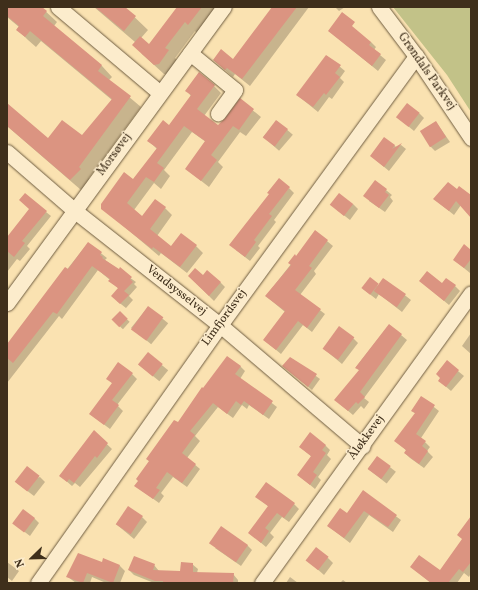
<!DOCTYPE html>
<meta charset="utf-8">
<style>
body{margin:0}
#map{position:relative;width:478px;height:590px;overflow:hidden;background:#fae2b1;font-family:Vollkorn,serif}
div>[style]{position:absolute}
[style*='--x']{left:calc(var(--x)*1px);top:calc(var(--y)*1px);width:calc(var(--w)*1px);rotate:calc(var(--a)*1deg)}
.green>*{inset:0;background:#c2c288}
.shadow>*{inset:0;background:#0003;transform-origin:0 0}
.building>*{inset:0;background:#db9481;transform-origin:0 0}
.roads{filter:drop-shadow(0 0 1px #6e5c40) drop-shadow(0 0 1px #6e5c40)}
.minor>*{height:15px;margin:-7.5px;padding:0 7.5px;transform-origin:7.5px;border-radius:7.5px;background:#fceccc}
span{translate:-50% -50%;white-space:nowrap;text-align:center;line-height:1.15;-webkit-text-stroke:3px #fceccc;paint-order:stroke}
.street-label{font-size:12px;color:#3f2f1b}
.frame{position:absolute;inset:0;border:8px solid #3f2f1b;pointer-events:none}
.north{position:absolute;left:12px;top:538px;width:40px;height:40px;-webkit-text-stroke:3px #fceccc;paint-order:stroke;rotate:247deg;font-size:11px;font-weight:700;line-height:16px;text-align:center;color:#3f2f1b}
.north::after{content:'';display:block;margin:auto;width:14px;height:18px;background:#3f2f1b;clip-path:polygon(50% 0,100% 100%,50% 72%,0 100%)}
</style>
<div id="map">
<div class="green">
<div style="clip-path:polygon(393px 7px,471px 7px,471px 112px,447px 75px)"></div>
</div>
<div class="shadow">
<div style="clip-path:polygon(7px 7px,41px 7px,57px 22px,54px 26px,102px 66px,112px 77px,109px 80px,141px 107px,89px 178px,90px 180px,81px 190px,7px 126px,7px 104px,48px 140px,82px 137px,112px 100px,41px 41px,36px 47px,28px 40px,17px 29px,19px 27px,7px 17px)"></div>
<div style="clip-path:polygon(94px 7px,124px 7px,148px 30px,141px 38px,149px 46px,178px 7px,219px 7px,198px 34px,195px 31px,175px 58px,178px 61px,168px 74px,164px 74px,142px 54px,135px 42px)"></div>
<div style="clip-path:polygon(273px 7px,309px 7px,250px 86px,235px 74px,233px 77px,214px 60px,233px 60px)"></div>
<div style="clip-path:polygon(335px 7px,345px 7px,339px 11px)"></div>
<div style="clip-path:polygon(329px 31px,371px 42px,376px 47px,374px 50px,386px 60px,378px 71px)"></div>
<div style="clip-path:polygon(327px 56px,345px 71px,340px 78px,344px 82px,332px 99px,329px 97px,318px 112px,297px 95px)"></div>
<div style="clip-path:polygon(214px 86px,221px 93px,204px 116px,218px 126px,226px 119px,240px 100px,261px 117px,246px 136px,240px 132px,218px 162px,223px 167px,209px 187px,186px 169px,206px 142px,192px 132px,164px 170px,170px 176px,161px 189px,154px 183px,134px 210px,143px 217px,165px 208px,172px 215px,157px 236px,171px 247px,196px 246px,203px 253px,187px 273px,161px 253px,159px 256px,102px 208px,133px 180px,157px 149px,149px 141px,169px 126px,191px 96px,186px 90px)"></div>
<div style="clip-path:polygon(419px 113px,424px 118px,414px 131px,397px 117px)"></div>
<div style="left:277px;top:121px;width:21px;height:21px;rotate:41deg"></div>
<div style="clip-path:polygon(436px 122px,450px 142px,435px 151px,430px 146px)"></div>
<div style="clip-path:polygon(394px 145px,396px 147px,401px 145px,406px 149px,389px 171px,371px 156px)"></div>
<div style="clip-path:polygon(375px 181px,392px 195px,390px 197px,393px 201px,385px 212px,369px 201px)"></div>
<div style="clip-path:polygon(289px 188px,294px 193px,274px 220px,276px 222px,258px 246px,260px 248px,250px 261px,236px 250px)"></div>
<div style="clip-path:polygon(457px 191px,471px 196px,471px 216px,461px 205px,454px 215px,434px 199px)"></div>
<div style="clip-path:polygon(353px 204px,358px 209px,350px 220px,337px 210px)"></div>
<div style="clip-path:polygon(46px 212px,51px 216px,27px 246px,30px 249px,20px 261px,17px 259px,7px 272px,7px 238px)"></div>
<div style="clip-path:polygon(316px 232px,333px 246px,314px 271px,316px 274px,300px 295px,325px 314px,312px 332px,303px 325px,281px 354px,264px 340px,285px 312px,266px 296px)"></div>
<div style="clip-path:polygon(88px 243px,107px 258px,105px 260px,136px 282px,134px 284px,137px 287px,129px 296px,133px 300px,126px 308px,117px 301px,119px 289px,110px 281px,110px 280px,98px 270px,62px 319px,59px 316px,7px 383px,7px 345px)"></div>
<div style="clip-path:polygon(471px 251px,471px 271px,470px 273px,454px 260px)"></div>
<div style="clip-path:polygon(189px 276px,203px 276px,220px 282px,225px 287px,214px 301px)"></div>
<div style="clip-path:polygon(384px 279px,411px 300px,402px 312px,379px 294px,376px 299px,363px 289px,379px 285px)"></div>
<div style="clip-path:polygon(420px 281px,455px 286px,460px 291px,449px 305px)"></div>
<div style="left:148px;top:307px;width:26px;height:27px;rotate:39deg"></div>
<div style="left:120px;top:313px;width:13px;height:10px;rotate:42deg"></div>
<div style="clip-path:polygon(389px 325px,407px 340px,364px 398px,369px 402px,364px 409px,361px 406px,353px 415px,341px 405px,360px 371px,356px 367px)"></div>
<div style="clip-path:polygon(471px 333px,471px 354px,462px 346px)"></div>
<div style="clip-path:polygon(353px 338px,358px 343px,342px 364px,324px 349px)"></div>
<div style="left:148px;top:354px;width:26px;height:14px;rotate:39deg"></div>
<div style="clip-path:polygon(291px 358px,320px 379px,312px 390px,288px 370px)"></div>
<div style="clip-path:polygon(447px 362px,464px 376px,451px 391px,444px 385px,441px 378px)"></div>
<div style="clip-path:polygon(240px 366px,245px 371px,240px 379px,277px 407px,269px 419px,249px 405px,247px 409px,242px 405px,233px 418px,218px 407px,195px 436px,200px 441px,187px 458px,200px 469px,187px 487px,173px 477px,161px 493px,164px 496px,159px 503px,141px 490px,150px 462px,147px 459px,178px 424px)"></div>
<div style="clip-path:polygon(132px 374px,137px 379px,117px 405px,123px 411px,110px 429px,90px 414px,113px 384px,107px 378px)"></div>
<div style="clip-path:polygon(421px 397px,439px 411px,421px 438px,430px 447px,427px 451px,433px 457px,424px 468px,410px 458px,405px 453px,407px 451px,396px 441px,416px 414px,412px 411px)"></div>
<div style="clip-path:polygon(94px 432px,112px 449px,80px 487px,75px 483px,72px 486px,65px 480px)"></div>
<div style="clip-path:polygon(325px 445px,330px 450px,327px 455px,331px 459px,318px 477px,321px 480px,315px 489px,298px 475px,312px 457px,300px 447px)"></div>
<div style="left:377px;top:457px;width:24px;height:15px;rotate:38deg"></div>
<div style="clip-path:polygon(40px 477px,45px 482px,34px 496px,17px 483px)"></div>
<div style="clip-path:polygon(363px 492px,401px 520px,393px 532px,369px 515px,350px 543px,328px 526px,347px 515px)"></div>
<div style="clip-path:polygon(257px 497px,294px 504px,299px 509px,289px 522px,282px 517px,270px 533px,274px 537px,266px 547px,249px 533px,269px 507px)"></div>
<div style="clip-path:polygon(142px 517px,147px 522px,134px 539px,116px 524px)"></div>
<div style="clip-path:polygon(34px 518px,39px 523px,30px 536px,13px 523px)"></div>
<div style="clip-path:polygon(471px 521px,471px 573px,469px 577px,464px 573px,457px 583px,431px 583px,411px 567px,440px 571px,463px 539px)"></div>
<div style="clip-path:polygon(247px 545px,252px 550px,241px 566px,215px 548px)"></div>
<div style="clip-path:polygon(328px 558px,333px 563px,324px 575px,307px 560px)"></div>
<div style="clip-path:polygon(104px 560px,120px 566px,125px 571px,120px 583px,106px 583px,92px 577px,90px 583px,76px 583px,68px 577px,102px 564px)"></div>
<div style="clip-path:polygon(7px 562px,19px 571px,12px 581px,7px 577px)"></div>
<div style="clip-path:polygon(192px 564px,198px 569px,197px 573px,233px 574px,238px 580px,238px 583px,154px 583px,134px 575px,129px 570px,154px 565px,159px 571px,181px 572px)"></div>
<div style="clip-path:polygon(290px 577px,298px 583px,286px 583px)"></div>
<div style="clip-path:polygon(343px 580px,347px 583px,340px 583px)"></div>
</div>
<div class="building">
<div style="clip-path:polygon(7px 7px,42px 7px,47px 11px,43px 16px,102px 65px,98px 71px,131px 96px,79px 167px,81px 169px,70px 180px,7px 126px,7px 103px,48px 138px,62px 120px,82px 135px,112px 99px,30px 31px,25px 37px,16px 30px,19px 26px,7px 16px)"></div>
<div style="clip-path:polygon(95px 7px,125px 7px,136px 16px,124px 31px)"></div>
<div style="clip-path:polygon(177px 7px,202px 7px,188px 25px,185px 22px,165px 48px,169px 50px,159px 64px,154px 65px,132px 45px,140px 36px,149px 44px)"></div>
<div style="clip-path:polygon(272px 7px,297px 7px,242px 79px,227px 68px,225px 70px,213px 60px,221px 49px,233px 59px)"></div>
<div style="clip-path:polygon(342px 12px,355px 22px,352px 26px,371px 42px,369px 45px,381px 54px,372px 66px,328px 31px)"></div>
<div style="clip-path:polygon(326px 55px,341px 65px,335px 73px,340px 77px,326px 95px,324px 93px,313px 107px,296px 95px)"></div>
<div style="clip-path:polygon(199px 72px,215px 85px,197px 109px,218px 125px,225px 118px,240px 98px,254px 109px,239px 130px,233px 126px,211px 155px,217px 160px,201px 181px,185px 169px,205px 141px,184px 126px,157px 163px,164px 168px,154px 182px,146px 177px,127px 203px,142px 216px,155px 199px,166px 207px,150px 229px,171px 246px,181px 233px,197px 245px,180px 267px,153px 247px,152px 249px,101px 209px,101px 204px,124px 172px,133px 179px,157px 148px,147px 141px,163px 120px,169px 125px,191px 95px,185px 91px)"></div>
<div style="left:407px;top:103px;width:16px;height:18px;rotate:38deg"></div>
<div style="left:276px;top:120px;width:15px;height:22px;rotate:37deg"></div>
<div style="left:436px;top:121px;width:19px;height:19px;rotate:58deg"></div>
<div style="clip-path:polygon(384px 137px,395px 145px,392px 149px,402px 143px,384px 167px,370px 156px)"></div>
<div style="clip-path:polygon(279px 178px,290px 187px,269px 214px,272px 216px,254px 240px,256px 242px,245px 257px,229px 245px,269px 194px,267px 193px)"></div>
<div style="clip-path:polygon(375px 180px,387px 189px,385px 192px,389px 195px,379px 208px,363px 196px)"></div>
<div style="clip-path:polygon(448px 182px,457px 189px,459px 186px,471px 195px,471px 218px,456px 201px,449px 211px,433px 199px)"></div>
<div style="clip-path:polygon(25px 193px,47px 211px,22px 241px,25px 243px,14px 257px,7px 251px,7px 237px,29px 209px,19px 200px)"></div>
<div style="left:339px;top:193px;width:18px;height:15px;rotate:38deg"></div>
<div style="clip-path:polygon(315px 230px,328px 240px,309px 266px,312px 268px,295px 290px,321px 309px,307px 328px,298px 321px,276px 350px,263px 340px,285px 311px,265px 296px,291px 265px,288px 263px,295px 254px,296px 256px)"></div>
<div style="clip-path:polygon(88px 242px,102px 252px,100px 255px,103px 257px,102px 258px,119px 269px,120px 267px,132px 277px,130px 279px,133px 282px,124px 291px,129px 295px,120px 304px,111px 296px,118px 288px,108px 281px,110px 279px,92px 266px,57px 314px,53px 312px,13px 363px,7px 358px,7px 344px,65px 267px,68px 269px)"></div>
<div style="clip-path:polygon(464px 244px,471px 250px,471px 259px,464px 268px,453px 260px)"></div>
<div style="clip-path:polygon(195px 268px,203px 275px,207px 270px,221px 282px,209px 296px,188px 276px)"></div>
<div style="clip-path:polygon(427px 271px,442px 283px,446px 278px,456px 285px,444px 301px,419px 281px)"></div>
<div style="left:370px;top:277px;width:11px;height:14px;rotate:38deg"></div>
<div style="left:383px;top:278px;width:28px;height:16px;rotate:35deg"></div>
<div style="left:148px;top:306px;width:19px;height:29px;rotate:36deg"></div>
<div style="left:120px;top:311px;width:11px;height:12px;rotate:45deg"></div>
<div style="clip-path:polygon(389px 324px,402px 334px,360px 392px,365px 397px,358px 404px,356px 402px,348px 411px,334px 400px,359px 370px,355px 368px)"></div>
<div style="left:339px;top:326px;width:19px;height:28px;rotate:36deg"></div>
<div style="left:148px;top:352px;width:19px;height:16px;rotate:39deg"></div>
<div style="clip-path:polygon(227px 356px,241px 366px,235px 374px,273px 401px,263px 415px,244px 401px,241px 405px,236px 401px,227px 414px,213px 403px,190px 431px,195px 435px,182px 453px,196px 464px,182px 483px,167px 472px,156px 488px,160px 490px,153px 499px,134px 486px,138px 481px,136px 479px,149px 461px,146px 459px,174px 420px,178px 422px,202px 387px,203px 388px)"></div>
<div style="clip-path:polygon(290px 357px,317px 374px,308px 387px,282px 366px)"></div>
<div style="clip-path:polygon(447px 360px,459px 370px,446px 387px,438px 381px,440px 378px,436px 374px)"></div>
<div style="clip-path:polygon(118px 362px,133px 373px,112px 400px,119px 405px,104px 425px,89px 414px,112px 383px,106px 379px)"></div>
<div style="clip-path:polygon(421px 396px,435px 405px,416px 434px,426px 441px,422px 446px,428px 451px,419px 464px,404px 453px,406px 450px,394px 441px,415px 413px,411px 411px)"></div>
<div style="clip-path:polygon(94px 430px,108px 443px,97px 458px,95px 456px,74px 483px,69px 479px,67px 482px,59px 476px)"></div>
<div style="clip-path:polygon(310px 432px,326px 445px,322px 450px,326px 453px,313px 472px,317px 475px,310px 485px,297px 475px,311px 456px,299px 447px)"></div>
<div style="left:377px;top:456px;width:17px;height:16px;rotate:36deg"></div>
<div style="left:27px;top:466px;width:16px;height:20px;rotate:38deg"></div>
<div style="clip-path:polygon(266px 482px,295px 503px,284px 518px,277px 513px,265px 528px,269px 531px,261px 543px,248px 533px,268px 506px,255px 497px)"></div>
<div style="clip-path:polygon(363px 490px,397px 515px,388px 527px,364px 511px,344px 538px,327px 526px,340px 508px,347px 513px)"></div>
<div style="left:128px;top:506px;width:18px;height:22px;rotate:34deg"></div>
<div style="left:23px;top:509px;width:15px;height:18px;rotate:37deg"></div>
<div style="clip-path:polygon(471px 516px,471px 562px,463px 572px,459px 569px,448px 583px,431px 583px,410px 567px,419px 555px,440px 570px,462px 539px,457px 535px)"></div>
<div style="left:221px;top:526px;width:33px;height:21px;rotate:35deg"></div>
<div style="left:316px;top:547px;width:16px;height:17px;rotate:38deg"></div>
<div style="clip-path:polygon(78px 553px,102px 562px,103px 558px,120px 565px,113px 583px,87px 573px,83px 583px,66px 577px)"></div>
<div style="clip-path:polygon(134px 556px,155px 564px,153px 570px,180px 571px,181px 562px,193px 563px,193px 572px,234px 573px,233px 583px,163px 583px,163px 581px,155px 581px,128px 570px)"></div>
</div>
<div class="roads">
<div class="minor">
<div style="--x:58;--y:7;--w:133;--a:40.1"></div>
<div style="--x:379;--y:7;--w:61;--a:52.9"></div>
<div style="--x:416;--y:56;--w:99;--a:56.1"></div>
<div style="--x:190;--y:53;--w:58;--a:39.4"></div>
<div style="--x:235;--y:90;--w:29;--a:126"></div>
<div style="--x:7;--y:152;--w:90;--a:40.9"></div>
<div style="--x:75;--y:211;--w:184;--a:38.2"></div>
<div style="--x:220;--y:325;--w:187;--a:40.4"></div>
<div style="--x:7;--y:303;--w:367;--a:-53.8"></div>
<div style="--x:38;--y:583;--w:316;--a:-54.8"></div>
<div style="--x:220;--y:325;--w:333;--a:-53.9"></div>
<div style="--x:262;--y:583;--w:357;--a:-54.2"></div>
</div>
</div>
<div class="street-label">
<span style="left:426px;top:72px;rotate:55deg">Grøndals Parkvej</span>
<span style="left:115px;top:155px;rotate:-54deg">Morsøvej</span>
<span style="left:176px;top:291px;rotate:38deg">Vendsysselvej</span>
<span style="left:225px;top:318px;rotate:-54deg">Limfjordsvej</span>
<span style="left:367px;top:438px;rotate:-54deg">Åløkkevej</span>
</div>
<div class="frame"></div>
<div class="north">N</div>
</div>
